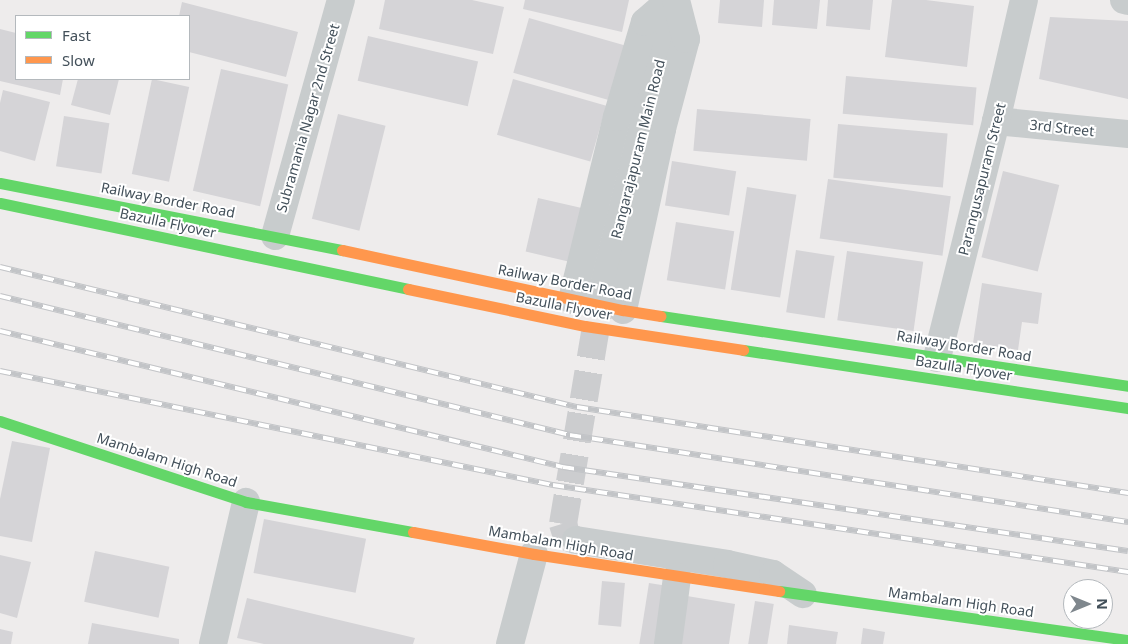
<!DOCTYPE html>
<style>
body{margin:0}
#map{position:relative;width:1128px;height:644px;overflow:hidden;background:#eeecec;font-family:"Noto Sans",sans-serif}
div>[style]{position:absolute}
[style*='--x']{left:calc(var(--x)*1px);top:calc(var(--y)*1px);width:calc(var(--w)*1px);rotate:calc(var(--a)*1deg)}
.building>*{inset:0;background:#d5d4d7;transform-origin:0 0}
.street-tunnel>*{height:28px;margin-top:-14px;transform-origin:0;background:repeating-linear-gradient(90deg,#cccdcf 0 28px,transparent 0 42px)}
.street>*{height:28px;margin:-14px;padding:0 14px;transform-origin:14px;border-radius:14px;background:#c8cccd}
.fast>*{height:11px;margin:-5.5px;padding:0 5.5px;transform-origin:5.5px;border-radius:5.5px;background:#63d668}
.slow>*{height:11px;margin:-5.5px;padding:0 5.5px;transform-origin:5.5px;border-radius:5.5px;background:#ff974d}
.rail>*{height:5.5px;margin-top:-2.75px;transform-origin:0;background:repeating-linear-gradient(90deg,#fff 0 11px,#c2c4c7 0 22px);box-sizing:border-box;border-block:1px solid #c2c4c7}
span{translate:-50% -50%;white-space:nowrap;text-align:center;line-height:1.15;-webkit-text-stroke:4px #fff;paint-order:stroke}
.street-label{font-size:14px;color:#43505a}
.legend{position:absolute;left:15px;top:15px;width:175px;height:65px;box-sizing:border-box;background:#fff;border:1px solid #b4b9bd;margin:0;padding:6px 9px;list-style:none;font-size:15px;color:#43505a}
.legend li{display:flex;align-items:center;gap:10px;height:25px}
.legend b{width:25px;border:1px solid #b4b9bd}
.north{position:absolute;left:1063px;top:579px;width:50px;height:50px;box-sizing:border-box;background:#fff;border:1px solid #b4b9bd;border-radius:50%;rotate:90deg;font-size:14px;font-weight:700;line-height:20px;text-align:center;color:#43505a}
.north::after{content:'';display:block;margin:auto;width:18px;height:22px;background:#7f878d;clip-path:polygon(50% 0,100% 100%,50% 72%,0 100%)}
</style>
<div id="map">
<div class="building">
<div style="clip-path:polygon(385px 0,472px 0,504px 7px,493px 54px,379px 29px)"></div>
<div style="clip-path:polygon(525px 0,629px 0,622px 32px,523px 9px)"></div>
<div style="clip-path:polygon(720px 0,764px 0,762px 27px,718px 23px)"></div>
<div style="clip-path:polygon(774px 0,820px 0,817px 29px,772px 25px)"></div>
<div style="clip-path:polygon(828px 0,873px 0,870px 30px,826px 26px)"></div>
<div style="clip-path:polygon(892px 0,926px 0,974px 6px,967px 67px,885px 57px)"></div>
<div style="clip-path:polygon(182px 2px,298px 32px,286px 77px,189px 52px,189px 16px,179px 16px)"></div>
<div style="clip-path:polygon(1050px 17px,1128px 21px,1128px 99px,1039px 79px)"></div>
<div style="left:529px;top:18px;width:100px;height:57px;rotate:16deg"></div>
<div style="clip-path:polygon(0 29px,16px 33px,16px 79px,63px 79px,60px 95px,0 81px)"></div>
<div style="left:368px;top:36px;width:113px;height:46px;rotate:13deg"></div>
<div style="left:221px;top:69px;width:69px;height:125px;rotate:13deg"></div>
<div style="left:846px;top:76px;width:131px;height:38px;rotate:5deg"></div>
<div style="clip-path:polygon(78px 79px,119px 79px,110px 115px,71px 105px)"></div>
<div style="left:152px;top:79px;width:38px;height:97px;rotate:12deg"></div>
<div style="left:513px;top:79px;width:97px;height:58px;rotate:16deg"></div>
<div style="clip-path:polygon(3px 90px,50px 102px,35px 161px,0 151px,0 103px)"></div>
<div style="left:697px;top:109px;width:114px;height:42px;rotate:5deg"></div>
<div style="left:338px;top:114px;width:49px;height:108px;rotate:14deg"></div>
<div style="left:64px;top:116px;width:46px;height:51px;rotate:9deg"></div>
<div style="left:838px;top:124px;width:110px;height:54px;rotate:5deg"></div>
<div style="left:672px;top:161px;width:65px;height:45px;rotate:9deg"></div>
<div style="left:1003px;top:171px;width:58px;height:89px;rotate:14deg"></div>
<div style="left:828px;top:179px;width:124px;height:60px;rotate:8deg"></div>
<div style="left:747px;top:187px;width:50px;height:104px;rotate:9deg"></div>
<div style="left:538px;top:198px;width:46px;height:55px;rotate:13deg"></div>
<div style="left:676px;top:222px;width:59px;height:59px;rotate:9deg"></div>
<div style="left:796px;top:250px;width:39px;height:63px;rotate:9deg"></div>
<div style="left:847px;top:251px;width:77px;height:70px;rotate:8deg"></div>
<div style="clip-path:polygon(982px 283px,1042px 293px,1038px 324px,1022px 322px,1018px 350px,973px 343px)"></div>
<div style="clip-path:polygon(12px 441px,50px 448px,32px 542px,0 536px,0 499px)"></div>
<div style="left:264px;top:519px;width:104px;height:55px;rotate:11deg"></div>
<div style="left:95px;top:551px;width:76px;height:52px;rotate:12deg"></div>
<div style="clip-path:polygon(0 555px,31px 562px,17px 618px,0 613px)"></div>
<div style="left:602px;top:581px;width:23px;height:44px;rotate:5deg"></div>
<div style="left:649px;top:583px;width:24px;height:62px;rotate:9deg"></div>
<div style="clip-path:polygon(687px 596px,735px 604px,729px 644px,679px 644px)"></div>
<div style="clip-path:polygon(247px 598px,415px 638px,413px 644px,264px 644px,237px 638px)"></div>
<div style="left:755px;top:601px;width:19px;height:44px;rotate:9deg"></div>
<div style="clip-path:polygon(92px 623px,179px 639px,179px 644px,88px 644px)"></div>
<div style="clip-path:polygon(789px 625px,838px 632px,836px 644px,787px 644px)"></div>
<div style="clip-path:polygon(863px 628px,885px 632px,883px 644px,861px 644px)"></div>
<div style="clip-path:polygon(0 629px,13px 632px,11px 644px,0 644px)"></div>
</div>
<div class="street-tunnel">
<div style="--x:576;--y:540;--w:9;--a:-162"></div>
<div style="--x:567;--y:537;--w:14;--a:-107"></div>
<div style="--x:563;--y:524;--w:223;--a:-80.5"></div>
</div>
<div class="street">
<div style="--x:1124;--y:0;--w:4;--a:14"></div>
<div style="--x:996;--y:121;--w:133;--a:5.6"></div>
<div style="--x:275;--y:236;--w:245;--a:-74.4"></div>
<div style="--x:601;--y:297;--w:306;--a:-76.2"></div>
<div style="--x:572;--y:300;--w:188;--a:-76.2"></div>
<div style="--x:617;--y:117;--w:99;--a:-73.6"></div>
<div style="--x:645;--y:22;--w:33;--a:-41"></div>
<div style="--x:623;--y:310;--w:185;--a:-77.8"></div>
<div style="--x:662;--y:129;--w:93;--a:-75.1"></div>
<div style="--x:686;--y:39;--w:40;--a:-104.4"></div>
<div style="--x:937;--y:358;--w:244;--a:-76"></div>
<div style="--x:996;--y:121;--w:124;--a:-77"></div>
<div style="--x:576;--y:540;--w:153;--a:9"></div>
<div style="--x:727;--y:564;--w:47;--a:12.3"></div>
<div style="--x:773;--y:574;--w:36;--a:34"></div>
<div style="--x:213;--y:644;--w:146;--a:-76.9"></div>
<div style="--x:510;--y:644;--w:93;--a:-75.1"></div>
<div style="--x:668;--y:644;--w:68;--a:-82.3"></div>
</div>
<div class="fast">
<div style="--x:0;--y:183;--w:349;--a:11.1"></div>
<div style="--x:0;--y:203;--w:417;--a:11.9"></div>
<div style="--x:661;--y:316;--w:472;--a:8.5"></div>
<div style="--x:743;--y:350;--w:389;--a:8.6"></div>
<div style="--x:0;--y:421;--w:259;--a:18.2"></div>
<div style="--x:246;--y:502;--w:170;--a:10.2"></div>
<div style="--x:779;--y:591;--w:352;--a:8"></div>
</div>
<div class="slow">
<div style="--x:342;--y:250;--w:287;--a:12.1"></div>
<div style="--x:623;--y:310;--w:38;--a:9"></div>
<div style="--x:408;--y:289;--w:181;--a:11.8"></div>
<div style="--x:585;--y:326;--w:160;--a:8.6"></div>
<div style="--x:413;--y:532;--w:123;--a:10.3"></div>
<div style="--x:534;--y:554;--w:248;--a:8.6"></div>
</div>
<div class="rail">
<div style="--x:0;--y:267;--w:594;--a:13.64"></div>
<div style="--x:577;--y:407;--w:558;--a:8.87"></div>
<div style="--x:0;--y:296;--w:587;--a:13.7"></div>
<div style="--x:570;--y:435;--w:565;--a:8.86"></div>
<div style="--x:0;--y:331;--w:579;--a:13.58"></div>
<div style="--x:563;--y:467;--w:571;--a:8.46"></div>
<div style="--x:0;--y:371;--w:565;--a:11.65"></div>
<div style="--x:553;--y:485;--w:582;--a:8.6"></div>
</div>
<div class="street-label">
<span style="left:308px;top:118px;rotate:-74deg">Subramania Nagar 2nd Street</span>
<span style="left:1062px;top:128px;rotate:6deg">3rd Street</span>
<span style="left:638px;top:149px;rotate:-76deg">Rangarajapuram Main Road</span>
<span style="left:982px;top:179px;rotate:-76deg">Parangusapuram Street</span>
<span style="left:168px;top:200px;rotate:11deg">Railway Border Road</span>
<span style="left:168px;top:223px;rotate:12deg">Bazulla Flyover</span>
<span style="left:565px;top:282px;rotate:11deg">Railway Border Road</span>
<span style="left:564px;top:306px;rotate:11deg">Bazulla Flyover</span>
<span style="left:964px;top:346px;rotate:9deg">Railway Border Road</span>
<span style="left:964px;top:368px;rotate:9deg">Bazulla Flyover</span>
<span style="left:167px;top:460px;rotate:18deg">Mambalam High Road</span>
<span style="left:561px;top:543px;rotate:10deg">Mambalam High Road</span>
<span style="left:961px;top:602px;rotate:8deg">Mambalam High Road</span>
</div>
<ul class="legend">
<li><b style="height:6px;background:#63d668"></b>Fast</li>
<li><b style="height:6px;background:#ff974d"></b>Slow</li>
</ul>
<div class="north">N</div>
</div>
